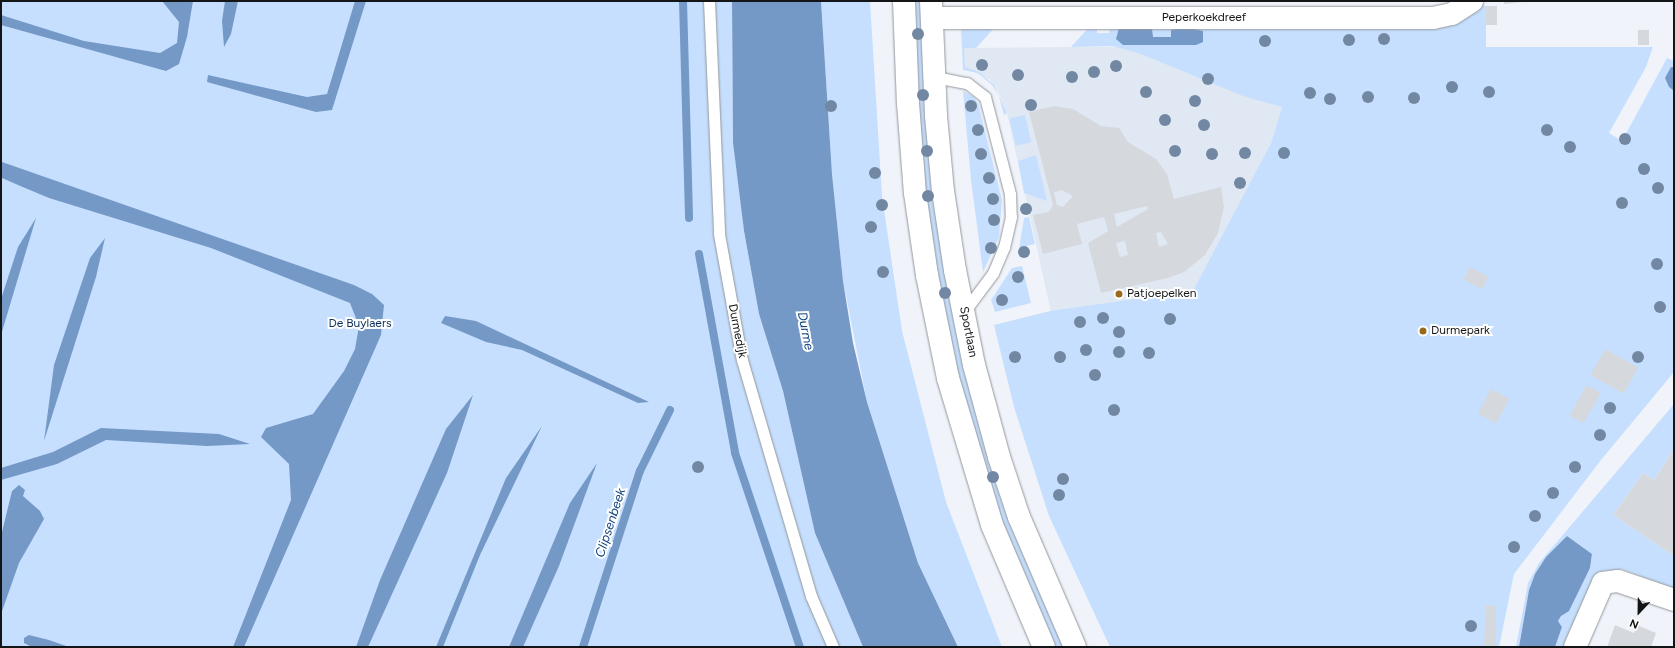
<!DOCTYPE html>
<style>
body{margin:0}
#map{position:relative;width:1675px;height:648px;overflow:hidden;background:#f0f4fa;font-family:Figtree,sans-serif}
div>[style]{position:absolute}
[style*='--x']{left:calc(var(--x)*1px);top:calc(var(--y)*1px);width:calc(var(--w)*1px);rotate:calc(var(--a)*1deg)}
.built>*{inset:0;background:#dfe8f3}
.green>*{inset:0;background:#c6dffe;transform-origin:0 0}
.water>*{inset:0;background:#7599c7}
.stream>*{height:8px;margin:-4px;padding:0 4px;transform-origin:4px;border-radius:4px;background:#7599c7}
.building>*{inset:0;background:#d5d9de;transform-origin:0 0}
.roads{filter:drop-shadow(0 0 1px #93979c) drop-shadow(0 0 1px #93979c)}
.lane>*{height:11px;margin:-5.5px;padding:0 5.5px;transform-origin:5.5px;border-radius:5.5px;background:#fff}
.street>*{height:22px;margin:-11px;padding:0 11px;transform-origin:11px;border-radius:11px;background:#fff}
.secondary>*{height:22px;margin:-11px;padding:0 11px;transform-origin:11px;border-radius:11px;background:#fff}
.trees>*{width:12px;height:12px;margin:-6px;border-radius:50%;background:#7288a2}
.dots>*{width:11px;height:11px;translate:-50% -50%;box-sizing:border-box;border:2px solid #fff;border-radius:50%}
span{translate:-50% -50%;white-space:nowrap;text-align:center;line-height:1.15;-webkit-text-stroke:4px #fff;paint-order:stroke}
.street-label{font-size:12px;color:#131516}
.poi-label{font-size:12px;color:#131516}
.left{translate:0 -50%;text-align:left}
.park-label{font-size:12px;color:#0a2f5a}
.water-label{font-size:13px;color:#12447d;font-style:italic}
.frame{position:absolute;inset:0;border:2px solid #131516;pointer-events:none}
.north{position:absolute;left:1619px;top:592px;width:40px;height:40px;-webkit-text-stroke:3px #fff;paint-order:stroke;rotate:202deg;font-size:11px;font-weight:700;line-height:16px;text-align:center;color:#131516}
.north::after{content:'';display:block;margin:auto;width:14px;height:18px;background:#131516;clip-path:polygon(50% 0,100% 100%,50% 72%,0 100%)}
</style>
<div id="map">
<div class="built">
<div style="clip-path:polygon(1190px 46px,1301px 77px,1282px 107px,1271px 143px,1194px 291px,1053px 321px,1007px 113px,997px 89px,989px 79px,965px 68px,963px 48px)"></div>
</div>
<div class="green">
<div style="clip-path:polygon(1px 1px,732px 1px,733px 143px,744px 231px,759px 314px,783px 391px,815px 532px,863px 647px,1px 647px)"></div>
<div style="clip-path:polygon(821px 1px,870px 1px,882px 196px,902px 331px,946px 502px,1002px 647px,958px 647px,918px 563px,867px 402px,843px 281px,832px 174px)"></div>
<div style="clip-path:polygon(912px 1px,923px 1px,942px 242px,1065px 647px,1052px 647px,1016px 564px,963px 405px,926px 213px)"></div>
<div style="clip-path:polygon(1481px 5px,1486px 6px,1486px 47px,1653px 47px,1646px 67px,1609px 133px,1622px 141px,1667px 58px,1674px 61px,1669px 87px,1674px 91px,1674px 372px,1601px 460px,1514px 574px,1499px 647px,1110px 647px,1049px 516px,1014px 407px,994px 325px,1050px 311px,1193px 291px,1271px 143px,1282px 107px,1243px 96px,1141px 54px,1113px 46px,1071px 47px,1091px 25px,1097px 25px,1097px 33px,1109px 33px,1110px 25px)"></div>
<div style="clip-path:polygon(997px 25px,976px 48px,964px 48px,965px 67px,979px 72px,994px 85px,1007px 113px,1004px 115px,999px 96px,992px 85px,978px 73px,963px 70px,961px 28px)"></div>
<div style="clip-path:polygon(963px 91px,974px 97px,978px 103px,1002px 200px,999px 237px,983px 272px,971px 180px)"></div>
<div style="left:1025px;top:115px;width:28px;height:16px;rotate:77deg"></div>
<div style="clip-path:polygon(1036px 155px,1047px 201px,1024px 193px,1018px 161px)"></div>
<div style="clip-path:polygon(1029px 217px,1035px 244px,1027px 246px,1029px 253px,1021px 256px,1019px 249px,1024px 218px)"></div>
<div style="clip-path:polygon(1022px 266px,1031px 303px,995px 312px,991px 300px,1012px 268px)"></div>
<div style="clip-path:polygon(1674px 404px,1674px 449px,1654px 480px,1643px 473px,1613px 515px,1674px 556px,1674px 589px,1622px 569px,1605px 575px,1591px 584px,1563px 647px,1555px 647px,1562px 627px,1558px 621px,1590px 568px,1592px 554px,1567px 536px,1535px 574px,1529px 591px,1519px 647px,1516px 647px,1528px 583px,1539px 563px)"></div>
</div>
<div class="water">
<div style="clip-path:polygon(162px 1px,193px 1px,187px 37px,179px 64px,166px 71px,1px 25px,1px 15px,84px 41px,160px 53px,177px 43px,179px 22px)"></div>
<div style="clip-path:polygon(225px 1px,238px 1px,231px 34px,224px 47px,222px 21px)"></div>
<div style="clip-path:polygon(355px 1px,366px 1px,332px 110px,316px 112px,207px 82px,208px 75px,307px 97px,327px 94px)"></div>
<div style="clip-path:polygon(732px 1px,821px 1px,832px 174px,843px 281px,853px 343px,867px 402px,918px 563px,958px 647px,863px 647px,815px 533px,783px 391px,759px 314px,744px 231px,733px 143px)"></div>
<div style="clip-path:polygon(1184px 27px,1203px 31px,1203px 42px,1196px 45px,1123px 45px,1116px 39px,1119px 28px,1152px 29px,1153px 37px,1171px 37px,1171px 30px)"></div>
<div style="clip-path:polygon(1671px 67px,1674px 67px,1674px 91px,1669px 87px,1665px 78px)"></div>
<div style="clip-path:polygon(2px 162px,354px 285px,372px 294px,384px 305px,381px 335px,244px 647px,233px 647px,291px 500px,289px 464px,261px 437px,266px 428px,313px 414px,344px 371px,355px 349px,359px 326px,350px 303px,211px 248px,49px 198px,18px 185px,2px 178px)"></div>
<div style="clip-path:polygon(36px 218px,1px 335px,1px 299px,18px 247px)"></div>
<div style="clip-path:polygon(105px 238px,96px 277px,44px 441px,54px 365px,90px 258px)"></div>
<div style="clip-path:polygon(445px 316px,476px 321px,649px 402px,638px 403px,522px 350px,486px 342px,441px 323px)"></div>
<div style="clip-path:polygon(473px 395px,447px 473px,368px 647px,356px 647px,380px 580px,446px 429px)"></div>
<div style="clip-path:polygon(542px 426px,480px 555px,443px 647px,436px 647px,506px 478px)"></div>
<div style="clip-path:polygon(101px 428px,219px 434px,250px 444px,207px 446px,106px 440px,57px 464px,1px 480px,1px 468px,53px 452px)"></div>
<div style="clip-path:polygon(597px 463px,559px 566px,523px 647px,509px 647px,570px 503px)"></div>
<div style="clip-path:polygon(19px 485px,25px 490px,23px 496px,40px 511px,44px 519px,19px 563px,1px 614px,1px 536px,12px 491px)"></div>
<div style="clip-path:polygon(1567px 536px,1592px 554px,1590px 568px,1569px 611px,1561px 616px,1558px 621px,1562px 627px,1555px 647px,1519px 647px,1529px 590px,1535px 574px,1546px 557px)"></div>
<div style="clip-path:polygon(29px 635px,49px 640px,69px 647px,32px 647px,24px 643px,24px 638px)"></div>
</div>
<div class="stream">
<div style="--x:683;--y:1;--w:217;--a:88.4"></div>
<div style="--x:699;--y:254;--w:202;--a:79.7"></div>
<div style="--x:735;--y:453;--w:205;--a:71.5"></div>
<div style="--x:583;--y:647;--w:185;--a:-72.1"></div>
<div style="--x:640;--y:471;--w:68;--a:-63.8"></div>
</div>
<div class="building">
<div style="clip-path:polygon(1504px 1px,1523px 1px,1523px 2px,1504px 4px)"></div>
<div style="left:1486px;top:6px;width:11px;height:19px"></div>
<div style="left:1638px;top:30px;width:11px;height:15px"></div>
<div style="clip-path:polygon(evenodd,1054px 106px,1073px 109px,1101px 126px,1119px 128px,1128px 142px,1156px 159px,1167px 174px,1174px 199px,1221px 187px,1224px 207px,1218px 233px,1205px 255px,1184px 272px,1168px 278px,1101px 293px,1088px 243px,1108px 231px,1104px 217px,1077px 224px,1082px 244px,1043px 254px,1033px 215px,1049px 212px,1053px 205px,1029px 112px,1054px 106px,1062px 190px,1073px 196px,1063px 207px,1057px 205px,1054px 192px,1062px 190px,1054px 106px,1147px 206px,1148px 209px,1117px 227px,1114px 214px,1147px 206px,1054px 106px,1161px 232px,1168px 244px,1159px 247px,1156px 233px,1161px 232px,1054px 106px,1125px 241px,1128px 255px,1120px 257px,1116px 243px,1125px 241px)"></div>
<div style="left:1470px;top:267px;width:21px;height:14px;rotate:28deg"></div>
<div style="left:1605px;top:349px;width:38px;height:30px;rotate:29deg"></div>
<div style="left:1587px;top:385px;width:16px;height:35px;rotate:30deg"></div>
<div style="left:1491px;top:389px;width:21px;height:28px;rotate:28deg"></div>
<div style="clip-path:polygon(1674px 449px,1674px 556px,1613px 515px,1643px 473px,1654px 480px)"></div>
<div style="clip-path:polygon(1486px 605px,1496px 606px,1496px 647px,1484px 647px)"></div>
<div style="clip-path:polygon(1615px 625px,1634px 633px,1637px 625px,1656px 633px,1651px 647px,1607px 647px)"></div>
</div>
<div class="roads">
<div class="lane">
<div style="--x:709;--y:1;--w:233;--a:87.5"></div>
<div style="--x:719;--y:234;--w:128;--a:79.7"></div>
<div style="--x:742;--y:360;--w:246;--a:73.7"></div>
<div style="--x:811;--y:596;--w:56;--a:66.7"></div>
<div style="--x:935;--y:77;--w:33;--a:11"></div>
<div style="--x:967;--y:83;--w:23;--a:38"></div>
<div style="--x:985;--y:97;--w:100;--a:75.5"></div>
<div style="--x:1010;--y:194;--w:23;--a:88"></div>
<div style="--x:1011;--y:217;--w:31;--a:103"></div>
<div style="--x:1004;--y:247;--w:28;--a:113"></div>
<div style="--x:993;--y:273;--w:49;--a:126.6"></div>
</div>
<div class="street">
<div style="--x:932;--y:18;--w:501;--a:0"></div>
<div style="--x:1433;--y:18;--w:19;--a:-12"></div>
<div style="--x:1452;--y:14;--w:24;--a:-33"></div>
<div style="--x:1575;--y:647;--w:70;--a:-66.4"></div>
<div style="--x:1603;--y:583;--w:15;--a:-8"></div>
<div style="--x:1618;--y:581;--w:59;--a:18.7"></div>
</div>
<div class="secondary">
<div style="--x:904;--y:1;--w:102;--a:87.8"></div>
<div style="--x:908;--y:103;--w:90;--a:85.6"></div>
<div style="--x:915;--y:193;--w:83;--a:81.7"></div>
<div style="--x:927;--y:275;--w:105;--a:78.5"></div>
<div style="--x:948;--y:378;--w:153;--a:73.3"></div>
<div style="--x:992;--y:525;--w:133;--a:66.9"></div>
<div style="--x:931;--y:1;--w:115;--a:87.5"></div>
<div style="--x:936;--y:116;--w:75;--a:84.7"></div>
<div style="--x:943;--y:191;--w:80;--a:81.4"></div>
<div style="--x:955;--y:270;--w:97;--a:78.7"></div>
<div style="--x:974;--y:365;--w:95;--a:74.8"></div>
<div style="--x:999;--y:457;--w:63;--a:71.6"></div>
<div style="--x:1019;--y:517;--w:142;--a:66.7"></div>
</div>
</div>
<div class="trees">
<div style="left:918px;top:34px"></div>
<div style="left:1384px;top:39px"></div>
<div style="left:1349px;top:40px"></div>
<div style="left:1265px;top:41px"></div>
<div style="left:982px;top:65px"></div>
<div style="left:1116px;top:66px"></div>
<div style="left:1094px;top:72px"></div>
<div style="left:1018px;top:75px"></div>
<div style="left:1072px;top:77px"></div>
<div style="left:1208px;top:79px"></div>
<div style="left:1452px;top:87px"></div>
<div style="left:1146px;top:92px"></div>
<div style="left:1489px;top:92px"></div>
<div style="left:1310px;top:93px"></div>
<div style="left:923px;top:95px"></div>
<div style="left:1368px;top:97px"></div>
<div style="left:1414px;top:98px"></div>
<div style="left:1330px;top:99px"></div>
<div style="left:1195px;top:101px"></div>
<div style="left:1031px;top:105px"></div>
<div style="left:831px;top:106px"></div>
<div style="left:971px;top:106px"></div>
<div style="left:1165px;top:120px"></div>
<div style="left:1204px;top:125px"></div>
<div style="left:978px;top:130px"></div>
<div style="left:1547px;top:130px"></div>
<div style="left:1625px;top:139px"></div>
<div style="left:1570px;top:147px"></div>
<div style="left:927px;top:151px"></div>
<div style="left:1175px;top:151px"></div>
<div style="left:1245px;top:153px"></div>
<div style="left:1284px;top:153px"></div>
<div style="left:981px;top:154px"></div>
<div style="left:1212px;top:154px"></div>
<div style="left:1644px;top:169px"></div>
<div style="left:875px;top:173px"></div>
<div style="left:989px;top:178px"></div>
<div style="left:1240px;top:183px"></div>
<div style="left:1658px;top:188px"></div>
<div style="left:928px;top:196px"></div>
<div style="left:993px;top:199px"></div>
<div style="left:1622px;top:203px"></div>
<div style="left:882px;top:205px"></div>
<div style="left:1026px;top:209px"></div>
<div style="left:994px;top:220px"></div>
<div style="left:871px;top:227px"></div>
<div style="left:991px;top:248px"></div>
<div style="left:1024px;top:252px"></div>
<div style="left:1657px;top:264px"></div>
<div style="left:883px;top:272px"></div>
<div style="left:1018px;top:277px"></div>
<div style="left:945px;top:293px"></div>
<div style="left:1002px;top:300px"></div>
<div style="left:1660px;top:307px"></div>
<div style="left:1103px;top:318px"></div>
<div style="left:1170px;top:319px"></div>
<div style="left:1080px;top:322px"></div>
<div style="left:1119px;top:332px"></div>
<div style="left:1086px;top:350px"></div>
<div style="left:1119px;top:352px"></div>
<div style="left:1149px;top:353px"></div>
<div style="left:1015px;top:357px"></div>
<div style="left:1060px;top:357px"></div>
<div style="left:1638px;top:357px"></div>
<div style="left:1095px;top:375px"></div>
<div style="left:1610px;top:408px"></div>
<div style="left:1114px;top:410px"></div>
<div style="left:1600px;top:435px"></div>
<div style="left:698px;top:467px"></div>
<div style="left:1575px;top:467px"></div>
<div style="left:993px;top:477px"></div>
<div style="left:1063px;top:479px"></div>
<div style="left:1553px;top:493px"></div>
<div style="left:1059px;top:495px"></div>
<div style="left:1535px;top:516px"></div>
<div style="left:1514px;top:547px"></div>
<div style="left:1471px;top:626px"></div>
</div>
<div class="dots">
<div style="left:1119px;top:294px;background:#9a6a1c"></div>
<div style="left:1423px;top:331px;background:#9a6a1c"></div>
</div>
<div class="street-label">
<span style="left:1204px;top:18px">Peperkoekdreef</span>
<span style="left:737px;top:331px;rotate:79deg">Durmedijk</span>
<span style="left:968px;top:332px;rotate:79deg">Sportlaan</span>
</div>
<div class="poi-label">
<span class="left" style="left:1127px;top:294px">Patjoepelken</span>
<span class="left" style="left:1431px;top:331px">Durmepark</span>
</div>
<div class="park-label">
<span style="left:360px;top:324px">De Buylaers</span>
</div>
<div class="water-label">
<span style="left:805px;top:331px;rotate:79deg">Durme</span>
<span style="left:611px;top:523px;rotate:-72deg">Clipsenbeek</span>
</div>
<div class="frame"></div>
<div class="north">N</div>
</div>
